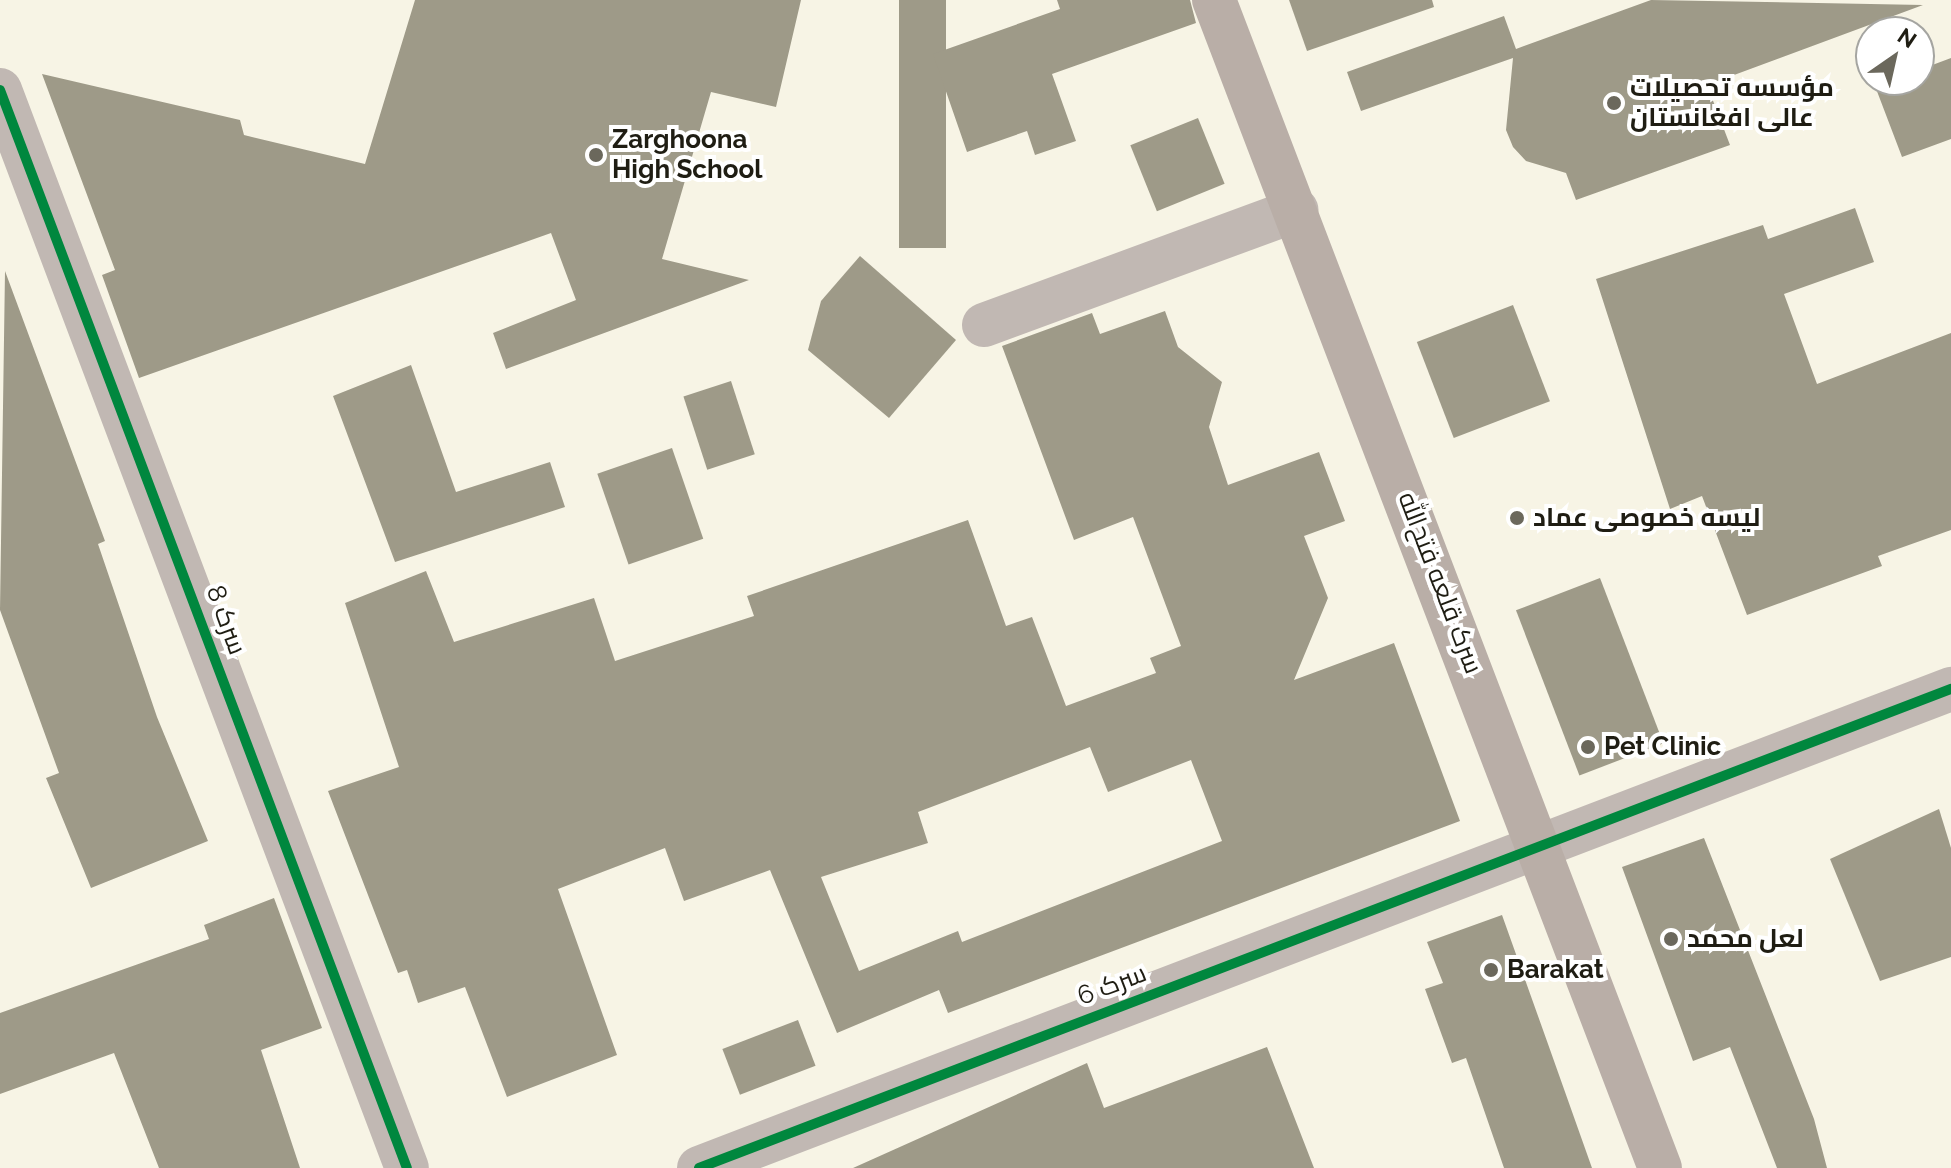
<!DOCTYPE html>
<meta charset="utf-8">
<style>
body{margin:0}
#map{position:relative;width:1951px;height:1168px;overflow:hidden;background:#f7f4e5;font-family:Raleway,Cairo,sans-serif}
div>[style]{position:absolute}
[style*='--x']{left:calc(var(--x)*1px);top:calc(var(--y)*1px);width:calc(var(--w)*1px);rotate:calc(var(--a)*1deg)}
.building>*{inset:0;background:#9e9a88;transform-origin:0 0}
.minor>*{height:44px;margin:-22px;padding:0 22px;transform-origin:22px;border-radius:22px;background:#c1b8b3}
.major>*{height:44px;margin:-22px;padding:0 22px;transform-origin:22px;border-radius:22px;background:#b9aea7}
.cycleway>*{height:10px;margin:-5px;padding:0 5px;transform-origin:5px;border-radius:5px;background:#00873e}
.dots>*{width:22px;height:22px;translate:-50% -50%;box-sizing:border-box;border:4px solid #fff;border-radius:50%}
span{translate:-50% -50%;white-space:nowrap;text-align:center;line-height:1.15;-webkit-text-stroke:8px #fff;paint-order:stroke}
.poi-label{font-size:26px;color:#1f1d13;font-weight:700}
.left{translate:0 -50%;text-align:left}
.street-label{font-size:26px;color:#1f1d13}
.north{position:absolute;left:1855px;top:16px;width:80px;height:80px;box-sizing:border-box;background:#fff;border:2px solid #a5a5a1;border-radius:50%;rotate:34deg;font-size:22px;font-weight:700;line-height:32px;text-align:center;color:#1f1d13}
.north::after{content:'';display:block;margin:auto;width:28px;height:36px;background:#6b685c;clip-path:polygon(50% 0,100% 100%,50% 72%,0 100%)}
</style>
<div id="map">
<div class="building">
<div style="clip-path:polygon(415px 0,801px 0,776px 107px,711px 92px,662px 259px,749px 280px,506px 369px,493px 333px,576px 300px,551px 233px,139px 378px,102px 275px,115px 270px,42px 74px,240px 120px,244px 135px,365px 164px)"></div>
<div style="left:899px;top:0;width:47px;height:248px"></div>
<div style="clip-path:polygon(1057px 0,1190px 0,1196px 23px,1052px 74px,1076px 141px,1035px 155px,1027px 131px,967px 152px,933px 54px,1060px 9px)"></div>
<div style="clip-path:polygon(1289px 0,1432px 0,1434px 7px,1307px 51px)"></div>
<div style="clip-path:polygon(1651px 0,1923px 5px,1707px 85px,1730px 145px,1576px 200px,1566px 173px,1526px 161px,1513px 147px,1506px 130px,1513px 58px,1361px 111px,1347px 72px,1504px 16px,1516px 49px)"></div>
<div style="clip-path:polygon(1951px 58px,1951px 139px,1902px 157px,1875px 86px,1919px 80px,1919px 70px)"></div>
<div style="left:1198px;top:118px;width:71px;height:73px;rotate:68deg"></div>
<div style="clip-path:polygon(1855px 208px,1874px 262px,1784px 294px,1817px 384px,1951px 333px,1951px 530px,1878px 556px,1882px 566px,1747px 615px,1702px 496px,1670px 509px,1596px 279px,1763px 225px,1768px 239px)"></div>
<div style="clip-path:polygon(860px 256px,956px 340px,889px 418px,808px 350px,821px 301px)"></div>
<div style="clip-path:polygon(5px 271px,105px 541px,98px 544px,157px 717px,208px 841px,91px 888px,46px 778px,59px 773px,0 610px)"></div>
<div style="left:1513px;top:305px;width:103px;height:103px;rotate:69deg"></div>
<div style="clip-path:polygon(evenodd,1165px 311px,1178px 347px,1222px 382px,1209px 427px,1228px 485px,1319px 452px,1345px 521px,1304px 536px,1328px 598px,1294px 680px,1394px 643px,1460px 821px,948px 1013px,939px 990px,837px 1033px,770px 870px,684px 901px,665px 848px,558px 889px,617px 1055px,507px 1097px,465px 987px,418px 1003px,407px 970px,398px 973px,328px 791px,399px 767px,345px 603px,426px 571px,454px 642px,594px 598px,615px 661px,754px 616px,747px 596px,968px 520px,1006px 626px,1032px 617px,1066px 706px,1156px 673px,1150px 658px,1181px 646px,1133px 517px,1074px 540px,1002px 346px,1092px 313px,1100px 334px,1165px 311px,1090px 747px,1108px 792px,1191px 760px,1222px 841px,962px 942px,958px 931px,859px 971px,821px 877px,928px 843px,918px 812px,1090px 747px)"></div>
<div style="clip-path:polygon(411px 365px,456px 492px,550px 462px,565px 507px,395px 562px,333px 396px)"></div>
<div style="left:731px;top:381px;width:77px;height:50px;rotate:72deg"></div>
<div style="left:672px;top:448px;width:96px;height:79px;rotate:71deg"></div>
<div style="left:1600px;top:578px;width:177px;height:90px;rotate:69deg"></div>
<div style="clip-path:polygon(1939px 809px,1951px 848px,1951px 957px,1880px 981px,1830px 859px)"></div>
<div style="clip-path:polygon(1704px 838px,1814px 1119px,1827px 1168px,1777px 1168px,1730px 1047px,1693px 1061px,1622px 867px)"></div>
<div style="clip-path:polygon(274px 898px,322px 1028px,261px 1050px,300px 1168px,159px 1168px,114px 1053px,0 1094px,0 1013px,209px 939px,204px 925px)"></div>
<div style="clip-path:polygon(1502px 915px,1548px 1044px,1592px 1168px,1504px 1168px,1466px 1058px,1452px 1063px,1425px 989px,1443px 983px,1427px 942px)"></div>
<div style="left:798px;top:1020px;width:49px;height:81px;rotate:69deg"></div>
<div style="clip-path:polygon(1267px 1047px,1314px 1168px,853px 1168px,1087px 1063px,1104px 1108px)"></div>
</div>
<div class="minor">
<div style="--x:0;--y:90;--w:1152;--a:69.32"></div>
<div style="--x:984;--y:325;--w:333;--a:-20.2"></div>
<div style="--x:699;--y:1168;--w:1341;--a:-20.94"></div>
</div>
<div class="major">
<div style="--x:1214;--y:0;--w:1250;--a:69.1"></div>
</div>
<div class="cycleway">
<div style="--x:0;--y:90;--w:1152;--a:69.32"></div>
<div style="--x:699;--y:1168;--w:1341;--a:-20.94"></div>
</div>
<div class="dots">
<div style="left:1614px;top:103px;background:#6b685c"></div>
<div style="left:596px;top:155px;background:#6b685c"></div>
<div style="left:1517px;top:518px;background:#6b685c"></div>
<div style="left:1588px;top:747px;background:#6b685c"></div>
<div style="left:1671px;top:939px;background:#6b685c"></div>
<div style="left:1491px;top:970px;background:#6b685c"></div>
</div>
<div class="poi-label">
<span class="left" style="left:1630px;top:103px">مؤسسه تحصیلات<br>عالی افغانستان</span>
<span class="left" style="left:612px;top:155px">Zarghoona<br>High School</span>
<span class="left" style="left:1533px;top:518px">لیسه خصوصی عماد</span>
<span class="left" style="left:1604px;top:747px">Pet Clinic</span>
<span class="left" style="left:1687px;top:939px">لعل محمد</span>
<span class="left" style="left:1507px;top:970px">Barakat</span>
</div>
<div class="street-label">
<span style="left:1440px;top:583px;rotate:69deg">سرک قلعه فتح‌الله</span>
<span style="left:226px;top:620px;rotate:70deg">سرک 8</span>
<span style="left:1112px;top:985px;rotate:-21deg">سرک 6</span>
</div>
<div class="north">N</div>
</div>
